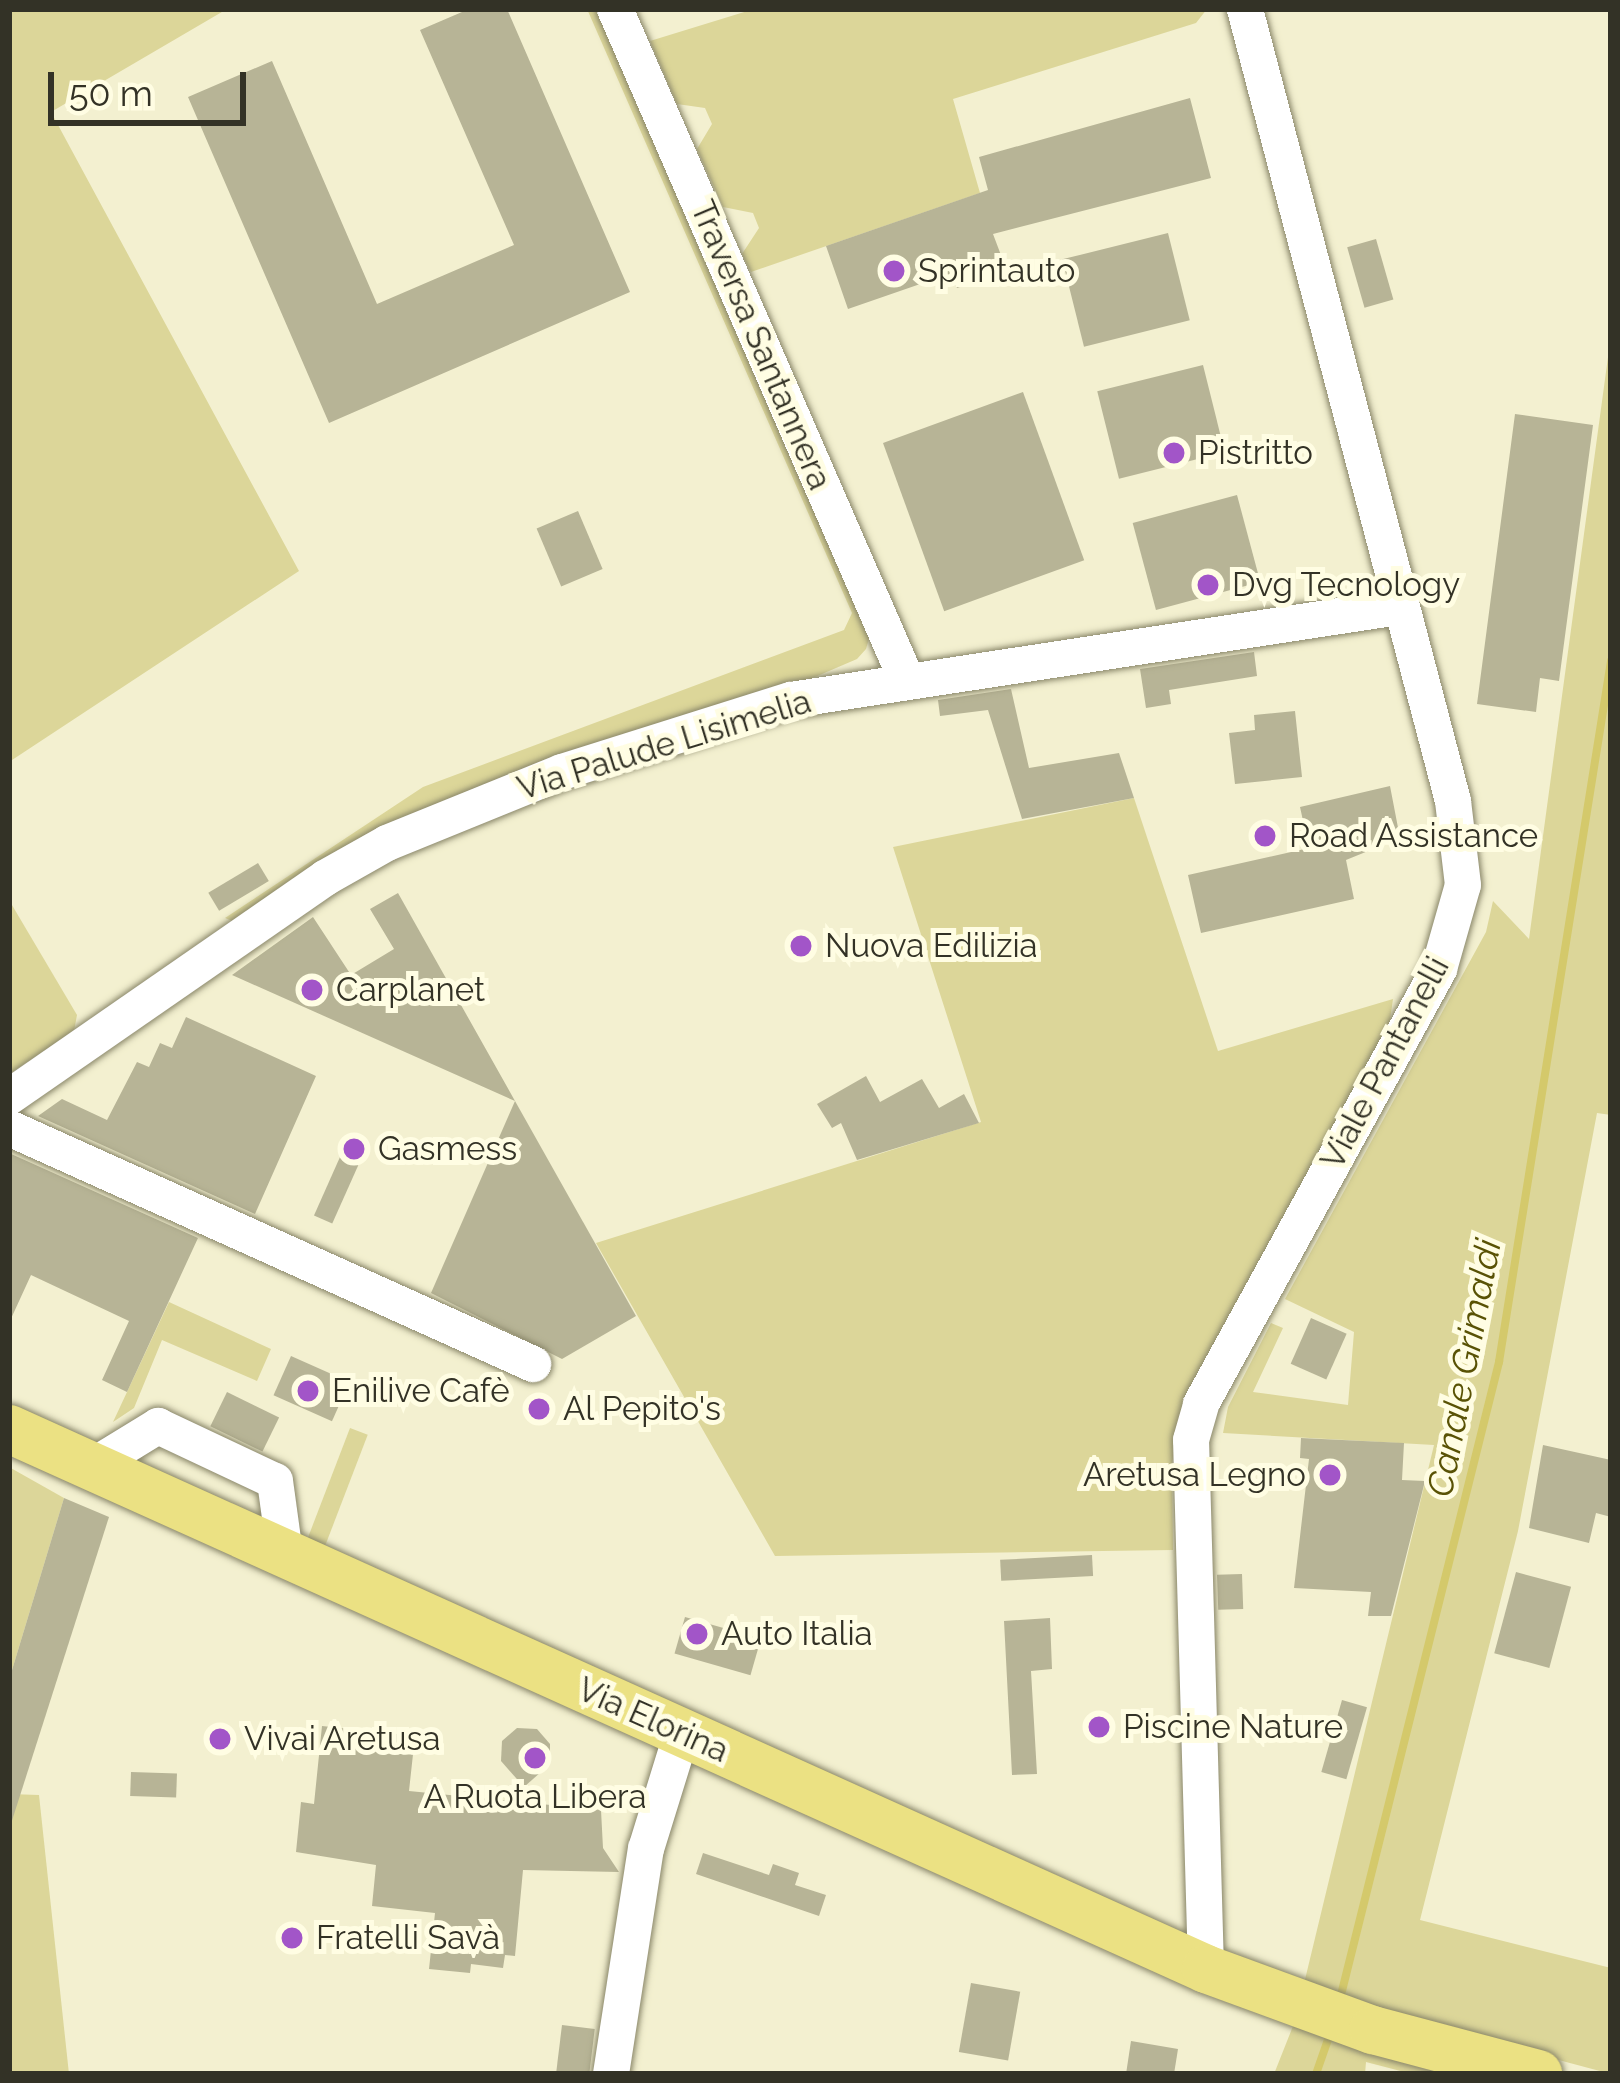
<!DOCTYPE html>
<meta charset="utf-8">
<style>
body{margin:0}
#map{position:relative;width:1620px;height:2083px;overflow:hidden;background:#f3f0d0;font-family:Raleway,sans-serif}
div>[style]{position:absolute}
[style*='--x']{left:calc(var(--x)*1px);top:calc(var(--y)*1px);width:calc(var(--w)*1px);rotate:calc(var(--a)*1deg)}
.green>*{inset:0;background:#dcd699;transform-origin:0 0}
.stream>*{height:8px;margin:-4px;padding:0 4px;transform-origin:4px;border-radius:4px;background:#d4c96b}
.building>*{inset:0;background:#b7b496;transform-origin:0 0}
.roads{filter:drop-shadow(0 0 3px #898669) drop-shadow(0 0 3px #898669)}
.minor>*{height:36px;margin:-18px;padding:0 18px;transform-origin:18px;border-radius:18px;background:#fff}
.major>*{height:48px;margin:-24px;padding:0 24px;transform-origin:24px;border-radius:24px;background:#ebe183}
.dots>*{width:33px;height:33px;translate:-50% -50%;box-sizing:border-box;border:6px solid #fffde3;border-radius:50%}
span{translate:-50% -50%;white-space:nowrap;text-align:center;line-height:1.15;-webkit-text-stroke:10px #fffde3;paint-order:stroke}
.poi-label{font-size:33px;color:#333226}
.left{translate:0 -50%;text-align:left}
.right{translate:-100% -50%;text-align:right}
.street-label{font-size:33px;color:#333226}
.water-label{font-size:36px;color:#595205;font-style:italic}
.frame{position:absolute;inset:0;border:12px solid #333226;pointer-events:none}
.scale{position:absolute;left:48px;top:72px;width:198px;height:54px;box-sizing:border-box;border:6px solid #333226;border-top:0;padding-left:15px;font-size:36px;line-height:42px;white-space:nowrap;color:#333226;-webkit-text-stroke:9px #fffde3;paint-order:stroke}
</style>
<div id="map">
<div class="green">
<div style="clip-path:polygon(9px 9px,227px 9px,51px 112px,299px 571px,9px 762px)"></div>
<div style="clip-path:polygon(587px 9px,600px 9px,871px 632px,866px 649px,857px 659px,240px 924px,225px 918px,423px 787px,844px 630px,852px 613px)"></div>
<div style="clip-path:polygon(754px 9px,1207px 9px,1196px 23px,953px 99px,980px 193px,751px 272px,742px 254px,759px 228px,753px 213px,723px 207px,697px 149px,712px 124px,705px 108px,677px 104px,650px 41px)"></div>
<div style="clip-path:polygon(1611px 335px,1611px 1115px,1597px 1113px,1518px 1531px,1420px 1920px,1611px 1968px,1611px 2074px,1379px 2012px,1479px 2074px,1412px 2074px,1366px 2062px,1365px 2074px,1274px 2074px,1295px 2021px,1434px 1445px,1223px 1433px,1228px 1407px,1271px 1323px,1283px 1328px,1253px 1392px,1348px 1405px,1354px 1332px,1285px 1299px,1486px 932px,1493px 901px,1529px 939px)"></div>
<div style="clip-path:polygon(1134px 798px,1218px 1051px,1393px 999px,1389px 1027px,1193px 1381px,1172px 1462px,1173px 1550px,775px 1556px,596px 1243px,981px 1122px,893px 847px)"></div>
<div style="clip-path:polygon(9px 900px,77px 1015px,74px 1031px,9px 1074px)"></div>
<div style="clip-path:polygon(169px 1302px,271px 1349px,257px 1381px,162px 1340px,134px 1408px,113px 1422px)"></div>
<div style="left:350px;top:1428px;width:19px;height:118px;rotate:21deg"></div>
<div style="clip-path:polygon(9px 1467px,64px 1498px,9px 1680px)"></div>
<div style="clip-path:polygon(9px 1794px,39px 1795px,69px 2074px,9px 2074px)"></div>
</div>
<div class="stream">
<div style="--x:1340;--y:1999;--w:657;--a:-75.98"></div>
<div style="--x:1499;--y:1362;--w:710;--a:-80.92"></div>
<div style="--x:1316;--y:2074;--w:46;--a:-70.8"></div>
</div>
<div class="building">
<div style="clip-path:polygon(469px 9px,507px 9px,630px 292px,329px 423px,188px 97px,272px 61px,377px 304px,514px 245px,420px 30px)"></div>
<div style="clip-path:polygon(1190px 98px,1211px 178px,993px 234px,1007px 271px,957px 288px,952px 273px,848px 309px,826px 246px,988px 190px,979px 157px)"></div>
<div style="left:1168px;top:233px;width:90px;height:109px;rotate:76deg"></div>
<div style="left:1376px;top:239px;width:63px;height:30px;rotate:74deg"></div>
<div style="left:1203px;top:365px;width:90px;height:109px;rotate:76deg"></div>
<div style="left:1023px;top:392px;width:179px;height:149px;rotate:70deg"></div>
<div style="clip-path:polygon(1515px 414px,1593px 425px,1559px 681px,1540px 678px,1536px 712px,1477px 704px)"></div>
<div style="left:1237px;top:495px;width:90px;height:108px;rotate:75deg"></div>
<div style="left:578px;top:511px;width:63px;height:45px;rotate:67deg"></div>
<div style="clip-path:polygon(1254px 652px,1257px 676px,1169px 690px,1171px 704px,1146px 708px,1140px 669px)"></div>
<div style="clip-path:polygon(1011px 689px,1029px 768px,1119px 753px,1134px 798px,1022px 819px,988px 710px,940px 716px,938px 700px)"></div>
<div style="clip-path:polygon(1295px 711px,1302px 777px,1235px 784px,1229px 733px,1255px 730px,1254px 715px)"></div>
<div style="clip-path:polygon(1390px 786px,1400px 838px,1346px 860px,1354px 899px,1201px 933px,1188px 875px,1309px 848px,1300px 807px)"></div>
<div style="left:258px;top:863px;width:21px;height:58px;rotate:59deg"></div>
<div style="clip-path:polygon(398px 893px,515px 1101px,232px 975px,313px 917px,351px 975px,394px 949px,370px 909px)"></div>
<div style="clip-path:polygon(186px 1017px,316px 1076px,255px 1214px,38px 1116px,62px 1099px,107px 1120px,137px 1062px,149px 1067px,160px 1043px,172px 1048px)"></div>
<div style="clip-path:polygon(866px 1076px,880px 1102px,922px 1079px,939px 1108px,964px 1094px,979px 1123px,857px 1160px,841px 1123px,832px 1128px,817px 1104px)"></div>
<div style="clip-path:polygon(515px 1101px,636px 1316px,562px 1359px,431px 1293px)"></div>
<div style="clip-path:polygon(9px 1153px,198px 1238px,127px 1392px,102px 1380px,129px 1321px,31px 1275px,9px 1323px)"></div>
<div style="left:340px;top:1157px;width:20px;height:64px;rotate:24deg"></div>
<div style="left:1311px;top:1318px;width:39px;height:50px;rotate:24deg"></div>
<div style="left:291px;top:1356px;width:64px;height:43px;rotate:24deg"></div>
<div style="left:227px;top:1392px;width:58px;height:38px;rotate:26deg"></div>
<div style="clip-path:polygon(1301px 1438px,1404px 1443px,1402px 1480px,1425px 1481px,1391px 1616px,1368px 1616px,1371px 1592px,1294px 1588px,1309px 1459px,1300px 1458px)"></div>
<div style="clip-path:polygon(1543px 1445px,1611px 1460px,1611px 1517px,1596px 1513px,1589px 1543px,1529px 1528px)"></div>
<div style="clip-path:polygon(64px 1498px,109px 1517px,9px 1830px,9px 1680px)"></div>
<div style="left:1092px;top:1555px;width:21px;height:92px;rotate:87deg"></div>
<div style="left:1516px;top:1572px;width:57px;height:84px;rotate:15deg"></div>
<div style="left:1242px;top:1574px;width:35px;height:25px;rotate:88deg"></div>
<div style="left:685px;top:1617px;width:79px;height:38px;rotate:16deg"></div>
<div style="clip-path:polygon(1050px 1618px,1052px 1669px,1031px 1671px,1037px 1774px,1012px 1775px,1004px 1621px)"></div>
<div style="left:1342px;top:1700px;width:26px;height:75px;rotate:16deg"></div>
<div style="clip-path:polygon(322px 1726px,415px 1736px,409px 1791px,601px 1810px,603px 1848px,619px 1872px,523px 1870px,515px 1956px,505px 1955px,503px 1968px,471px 1964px,470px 1973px,429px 1969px,435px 1913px,372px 1906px,376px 1865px,296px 1852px,301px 1802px,314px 1804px)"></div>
<div style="clip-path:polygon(517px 1728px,537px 1729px,550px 1744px,550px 1764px,524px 1787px,501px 1761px,502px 1741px)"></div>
<div style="left:131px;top:1772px;width:46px;height:24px;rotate:2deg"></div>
<div style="clip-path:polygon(703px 1853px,769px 1875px,773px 1864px,799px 1873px,795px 1885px,826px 1895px,819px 1916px,696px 1874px)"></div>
<div style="left:971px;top:1983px;width:50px;height:70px;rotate:10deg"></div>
<div style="left:562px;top:2025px;width:33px;height:49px;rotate:7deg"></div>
<div style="clip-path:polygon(1131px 2041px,1178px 2049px,1174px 2074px,1126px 2074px)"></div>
</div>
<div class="roads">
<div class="minor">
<div style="--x:615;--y:9;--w:733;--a:66.51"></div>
<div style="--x:9;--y:1097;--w:384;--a:-34.7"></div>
<div style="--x:325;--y:878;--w:71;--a:-29.4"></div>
<div style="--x:387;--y:843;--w:189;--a:-22.1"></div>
<div style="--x:562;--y:772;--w:240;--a:-17.5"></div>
<div style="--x:791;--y:700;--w:615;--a:-8.7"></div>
<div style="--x:9;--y:1128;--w:575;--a:24.25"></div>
<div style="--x:91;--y:1467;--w:79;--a:-31.5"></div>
<div style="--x:158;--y:1426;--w:129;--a:25.2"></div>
<div style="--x:275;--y:1481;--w:74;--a:82.2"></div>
<div style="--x:1206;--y:1969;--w:529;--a:-91.62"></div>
<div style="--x:1191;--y:1440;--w:37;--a:-74"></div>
<div style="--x:1201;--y:1404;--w:496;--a:-61.3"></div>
<div style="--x:1439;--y:969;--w:87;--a:-74.1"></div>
<div style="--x:1463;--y:885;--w:85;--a:-96.8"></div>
<div style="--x:1453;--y:801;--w:819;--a:-104.72"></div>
<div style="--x:611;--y:2074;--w:228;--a:-81.2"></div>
<div style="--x:646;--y:1849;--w:121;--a:-72.8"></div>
</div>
<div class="major">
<div style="--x:9;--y:1429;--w:1313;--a:24.28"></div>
<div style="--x:1206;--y:1969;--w:178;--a:20.1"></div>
<div style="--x:1373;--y:2030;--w:171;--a:14.9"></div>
</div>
</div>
<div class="dots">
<div style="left:894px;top:271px;background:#a255c8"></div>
<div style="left:1174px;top:453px;background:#a255c8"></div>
<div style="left:1208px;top:585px;background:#a255c8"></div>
<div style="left:1265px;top:836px;background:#a255c8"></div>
<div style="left:801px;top:946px;background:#a255c8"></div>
<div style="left:312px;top:990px;background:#a255c8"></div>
<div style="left:354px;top:1149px;background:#a255c8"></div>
<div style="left:308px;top:1391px;background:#a255c8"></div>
<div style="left:539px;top:1409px;background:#a255c8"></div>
<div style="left:1330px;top:1475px;background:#a255c8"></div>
<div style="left:697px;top:1634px;background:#a255c8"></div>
<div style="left:1099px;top:1727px;background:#a255c8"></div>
<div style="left:220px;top:1739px;background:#a255c8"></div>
<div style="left:535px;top:1758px;background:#a255c8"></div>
<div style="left:292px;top:1938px;background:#a255c8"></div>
</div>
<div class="poi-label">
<span class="left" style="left:918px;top:271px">Sprintauto</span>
<span class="left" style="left:1198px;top:453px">Pistritto</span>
<span class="left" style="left:1232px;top:585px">Dvg Tecnology</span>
<span class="left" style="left:1289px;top:836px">Road Assistance</span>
<span class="left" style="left:825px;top:946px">Nuova Edilizia</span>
<span class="left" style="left:336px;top:990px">Carplanet</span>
<span class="left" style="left:378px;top:1149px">Gasmess</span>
<span class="left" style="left:332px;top:1391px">Enilive Cafè</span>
<span class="left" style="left:563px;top:1409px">Al Pepito's</span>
<span class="right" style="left:1306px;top:1475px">Aretusa Legno</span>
<span class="left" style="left:721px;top:1634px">Auto Italia</span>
<span class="left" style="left:1123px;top:1727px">Piscine Nature</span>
<span class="left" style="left:244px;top:1739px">Vivai Aretusa</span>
<span style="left:535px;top:1797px">A Ruota Libera</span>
<span class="left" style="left:316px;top:1938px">Fratelli Savà</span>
</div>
<div class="street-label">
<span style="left:761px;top:345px;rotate:67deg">Traversa Santannera</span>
<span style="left:664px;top:745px;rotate:-17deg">Via Palude Lisimelia</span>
<span style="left:1385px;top:1063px;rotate:-62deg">Viale Pantanelli</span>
<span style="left:653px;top:1720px;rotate:24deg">Via Elorina</span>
</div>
<div class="water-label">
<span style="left:1464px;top:1368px;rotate:-79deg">Canale Grimaldi</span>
</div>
<div class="frame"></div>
<div class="scale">50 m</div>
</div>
